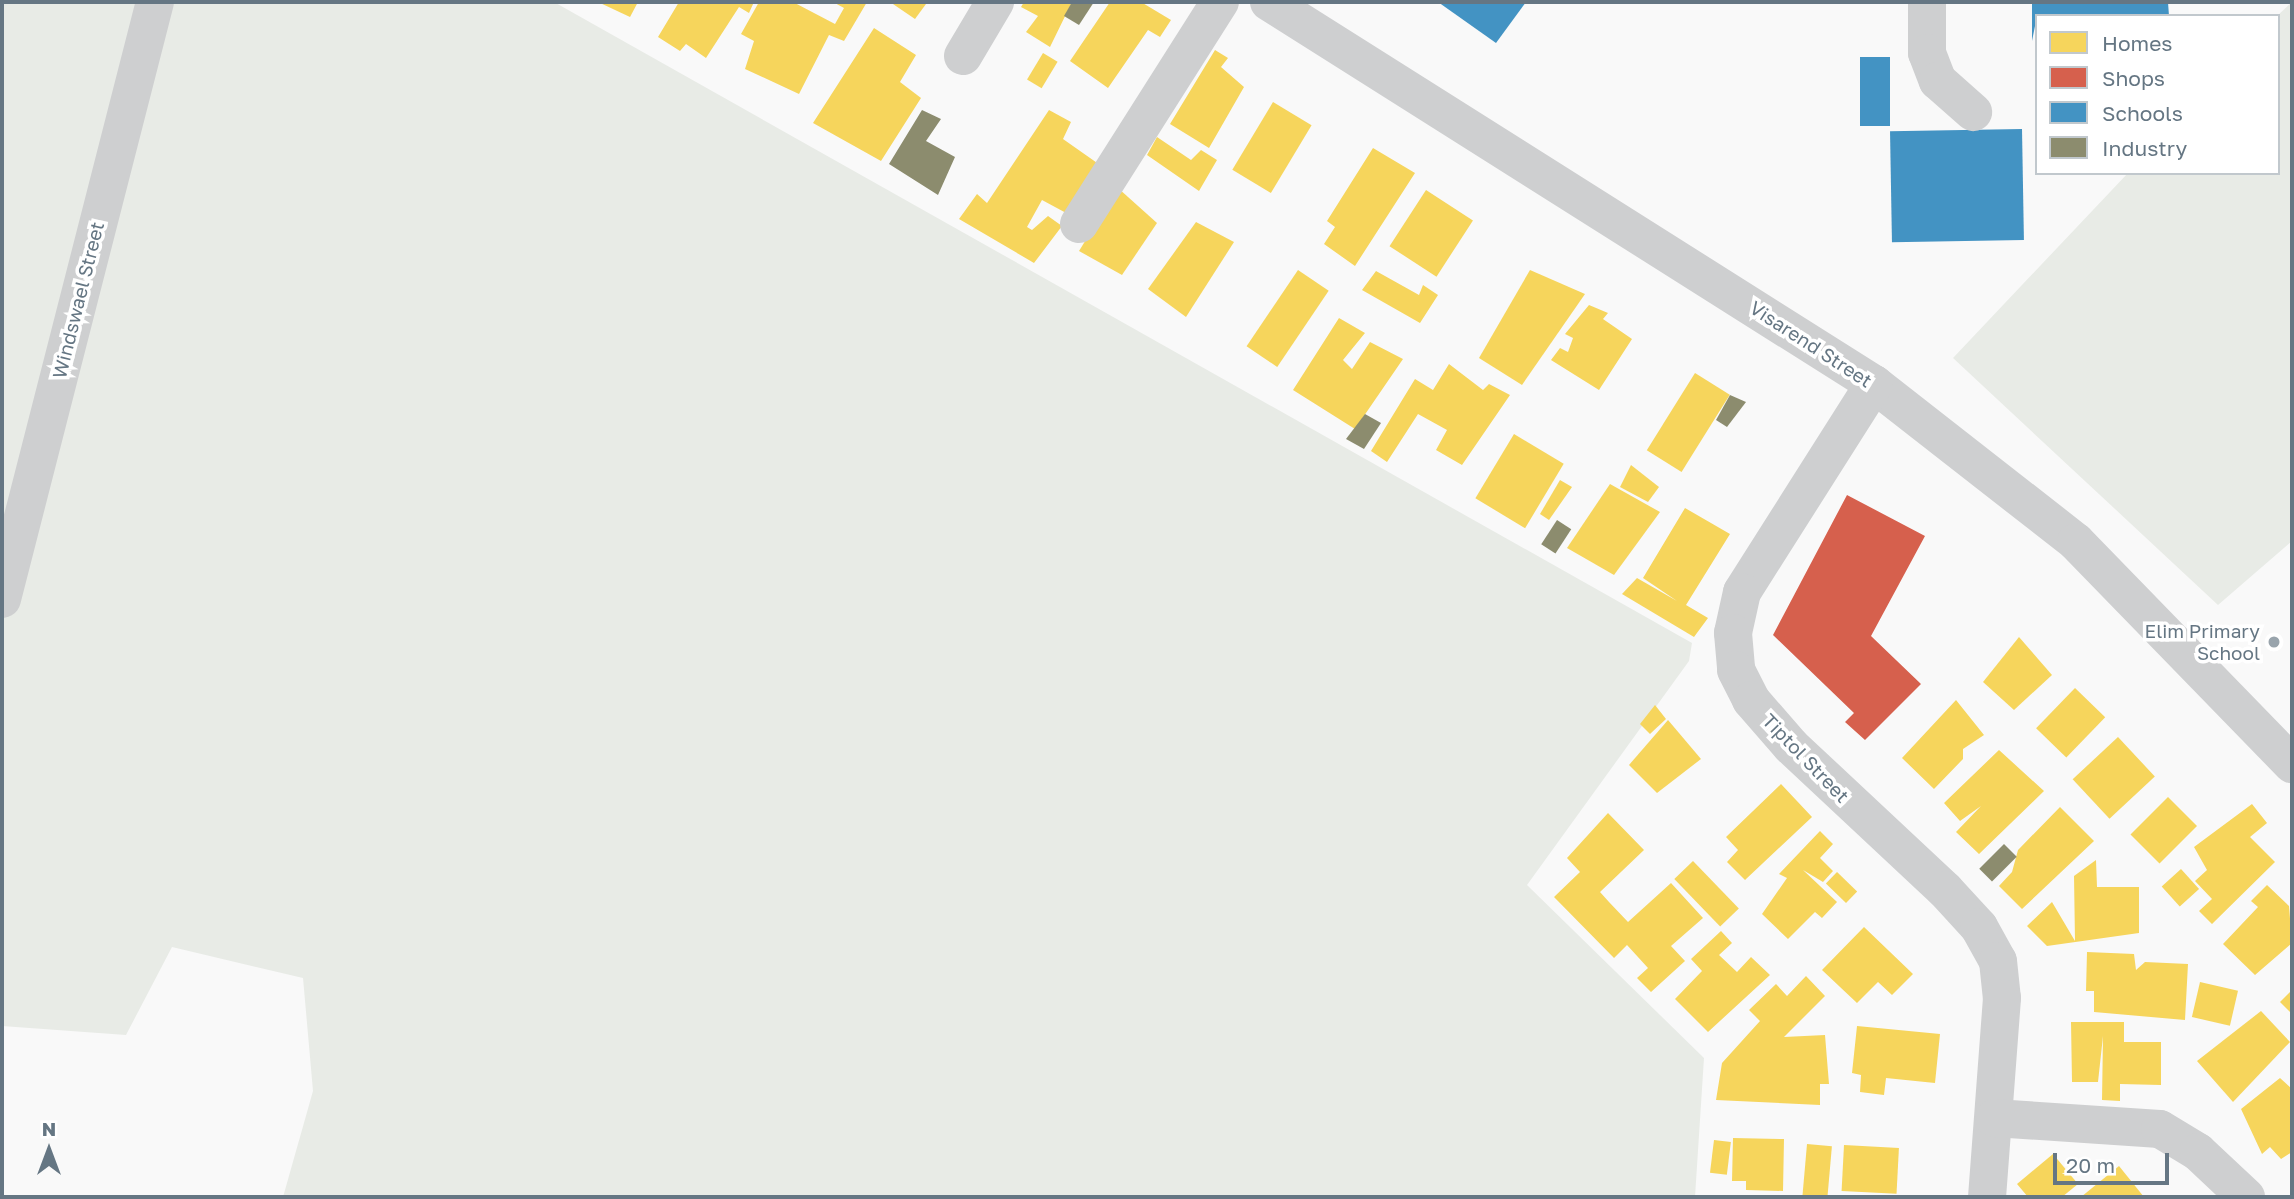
<!DOCTYPE html>
<style>
body{margin:0}
#map{position:relative;width:2294px;height:1199px;overflow:hidden;background:#f9f9f9;font-family:"Golos Text",sans-serif}
div>[style]{position:absolute}
[style*='--x']{left:calc(var(--x)*1px);top:calc(var(--y)*1px);width:calc(var(--w)*1px);rotate:calc(var(--a)*1deg)}
.green>*{inset:0;background:#e8ebe6}
.homes>*{inset:0;background:#f6d55c;transform-origin:0 0}
.shops>*{inset:0;background:#d6604d}
.schools>*{inset:0;background:#4393c3;transform-origin:0 0}
.industry>*{inset:0;background:#8c8c6e;transform-origin:0 0}
.minor>*{height:38px;margin:-19px;padding:0 19px;transform-origin:19px;border-radius:19px;background:#cecfd0}
.dots>*{width:19px;height:19px;translate:-50% -50%;box-sizing:border-box;border:4px solid #fff;border-radius:50%}
span{translate:-50% -50%;white-space:nowrap;text-align:center;line-height:1.15;-webkit-text-stroke:7px #fff;paint-order:stroke}
.street-label{font-size:19px;color:#657683}
.poi-label{font-size:19px;color:#657683}
.right{translate:-100% -50%;text-align:right}
.frame{position:absolute;inset:0;border:4px solid #657683;pointer-events:none}
.legend{position:absolute;left:2035px;top:14px;width:245px;height:161px;box-sizing:border-box;background:#fff;border:2px solid #c1c8cd;margin:0;padding:9px 12px;list-style:none;font-size:21px;color:#657683}
.legend li{display:flex;align-items:center;gap:14px;height:35px}
.legend b{width:35px;border:2px solid #c1c8cd}
.north{position:absolute;left:14px;top:1115px;width:70px;height:70px;-webkit-text-stroke:5px #fff;paint-order:stroke;rotate:0deg;font-size:19px;font-weight:700;line-height:28px;text-align:center;color:#657683}
.north::after{content:'';display:block;margin:auto;width:24px;height:32px;background:#657683;clip-path:polygon(50% 0,100% 100%,50% 72%,0 100%)}
.scale{position:absolute;left:2053px;top:1153px;width:116px;height:32px;box-sizing:border-box;border:4px solid #657683;border-top:0;padding-left:9px;font-size:21px;line-height:24px;white-space:nowrap;color:#657683;-webkit-text-stroke:5px #fff;paint-order:stroke}
</style>
<div id="map">
<div class="green">
<div style="clip-path:polygon(2px 2px,554px 2px,1692px 643px,1689px 661px,1527px 885px,1704px 1058px,1695px 1197px,283px 1197px,313px 1091px,303px 978px,172px 947px,126px 1035px,2px 1026px)"></div>
<div style="clip-path:polygon(2292px 2px,2292px 541px,2218px 605px,1953px 358px,2128px 173px,2278px 173px,2277px 16px)"></div>
</div>
<div class="homes">
<div style="clip-path:polygon(598px 2px,638px 2px,630px 17px)"></div>
<div style="clip-path:polygon(679px 2px,754px 2px,749px 13px,739px 7px,706px 58px,686px 44px,680px 51px,658px 37px)"></div>
<div style="clip-path:polygon(759px 2px,793px 2px,835px 24px,844px 8px,833px 2px,867px 2px,844px 41px,829px 35px,799px 94px,745px 69px,754px 41px,741px 34px)"></div>
<div style="clip-path:polygon(890px 2px,922px 2px,926px 4px,915px 19px)"></div>
<div style="clip-path:polygon(1024px 2px,1072px 2px,1050px 47px,1026px 32px,1038px 16px,1021px 7px)"></div>
<div style="clip-path:polygon(1110px 2px,1141px 2px,1171px 20px,1160px 37px,1148px 30px,1108px 88px,1070px 61px)"></div>
<div style="clip-path:polygon(874px 28px,916px 55px,900px 82px,921px 98px,881px 161px,813px 123px)"></div>
<div style="clip-path:polygon(1215px 50px,1228px 58px,1221px 67px,1244px 87px,1209px 148px,1170px 124px)"></div>
<div style="left:1043px;top:53px;width:17px;height:31px;rotate:31deg"></div>
<div style="left:1273px;top:102px;width:45px;height:79px;rotate:31deg"></div>
<div style="clip-path:polygon(1049px 110px,1071px 122px,1063px 139px,1100px 165px,1068px 214px,1042px 200px,1027px 227px,1032px 230px,1048px 216px,1062px 226px,1034px 263px,959px 219px,977px 194px,987px 203px)"></div>
<div style="clip-path:polygon(1157px 137px,1191px 160px,1201px 150px,1217px 160px,1199px 191px,1147px 155px)"></div>
<div style="clip-path:polygon(1373px 148px,1415px 173px,1355px 266px,1324px 244px,1335px 227px,1327px 221px)"></div>
<div style="clip-path:polygon(1118px 188px,1157px 223px,1122px 275px,1079px 251px)"></div>
<div style="left:1426px;top:190px;width:56px;height:67px;rotate:33deg"></div>
<div style="clip-path:polygon(1196px 222px,1234px 242px,1186px 317px,1148px 289px)"></div>
<div style="left:1298px;top:270px;width:37px;height:92px;rotate:34deg"></div>
<div style="clip-path:polygon(1530px 270px,1585px 294px,1522px 385px,1479px 358px)"></div>
<div style="clip-path:polygon(1376px 271px,1419px 295px,1423px 285px,1438px 295px,1420px 323px,1362px 290px)"></div>
<div style="clip-path:polygon(1589px 305px,1608px 313px,1603px 319px,1632px 339px,1599px 390px,1551px 360px,1560px 348px,1568px 352px,1573px 338px,1565px 334px)"></div>
<div style="clip-path:polygon(1339px 318px,1365px 333px,1343px 360px,1352px 369px,1370px 342px,1403px 359px,1355px 429px,1293px 390px)"></div>
<div style="clip-path:polygon(1449px 364px,1483px 390px,1489px 384px,1510px 395px,1462px 465px,1436px 450px,1447px 430px,1418px 414px,1387px 462px,1371px 451px,1415px 379px,1433px 390px)"></div>
<div style="left:1695px;top:373px;width:41px;height:91px;rotate:32deg"></div>
<div style="left:1514px;top:434px;width:58px;height:75px;rotate:31deg"></div>
<div style="clip-path:polygon(1631px 465px,1659px 487px,1648px 502px,1620px 487px)"></div>
<div style="clip-path:polygon(1560px 480px,1572px 487px,1549px 520px,1540px 514px)"></div>
<div style="clip-path:polygon(1610px 484px,1660px 512px,1614px 575px,1567px 548px)"></div>
<div style="clip-path:polygon(1685px 508px,1730px 534px,1686px 605px,1708px 618px,1694px 637px,1622px 594px,1637px 578px,1677px 601px,1643px 578px)"></div>
<div style="clip-path:polygon(2019px 637px,2052px 675px,2014px 710px,1983px 682px)"></div>
<div style="left:2075px;top:688px;width:42px;height:56px;rotate:44deg"></div>
<div style="clip-path:polygon(1956px 700px,1984px 735px,1963px 749px,1963px 759px,1934px 789px,1902px 758px)"></div>
<div style="clip-path:polygon(1655px 705px,1666px 719px,1650px 734px,1640px 724px)"></div>
<div style="clip-path:polygon(1668px 720px,1701px 759px,1657px 793px,1629px 765px)"></div>
<div style="left:2118px;top:737px;width:54px;height:62px;rotate:47deg"></div>
<div style="clip-path:polygon(1999px 750px,2044px 791px,1979px 854px,1956px 832px,1981px 806px,1960px 821px,1944px 803px)"></div>
<div style="clip-path:polygon(1781px 784px,1812px 817px,1745px 880px,1727px 862px,1738px 850px,1726px 837px)"></div>
<div style="left:2168px;top:797px;width:41px;height:53px;rotate:45deg"></div>
<div style="clip-path:polygon(2252px 804px,2267px 823px,2250px 837px,2275px 862px,2212px 924px,2199px 911px,2212px 899px,2195px 881px,2207px 870px,2194px 847px)"></div>
<div style="clip-path:polygon(2060px 807px,2094px 841px,2022px 909px,1999px 886px,2012px 872px,2018px 850px)"></div>
<div style="clip-path:polygon(1608px 813px,1644px 850px,1600px 892px,1609px 902px,1628px 922px,1671px 883px,1703px 918px,1671px 946px,1685px 961px,1651px 992px,1637px 978px,1648px 968px,1627px 945px,1614px 958px,1554px 897px,1580px 872px,1567px 858px)"></div>
<div style="clip-path:polygon(1820px 831px,1833px 844px,1820px 858px,1833px 871px,1823px 882px,1803px 870px,1837px 902px,1822px 918px,1815px 912px,1788px 939px,1762px 914px,1787px 878px,1779px 874px)"></div>
<div style="clip-path:polygon(2096px 860px,2097px 887px,2139px 887px,2139px 933px,2047px 946px,2027px 926px,2052px 902px,2075px 941px,2074px 876px)"></div>
<div style="left:1693px;top:861px;width:66px;height:26px;rotate:46deg"></div>
<div style="left:2181px;top:869px;width:27px;height:26px;rotate:48deg"></div>
<div style="left:1837px;top:872px;width:28px;height:16px;rotate:44deg"></div>
<div style="clip-path:polygon(2267px 885px,2289px 906px,2292px 943px,2255px 975px,2223px 944px,2258px 907px,2251px 901px)"></div>
<div style="clip-path:polygon(1864px 927px,1913px 974px,1892px 995px,1878px 982px,1857px 1003px,1822px 970px)"></div>
<div style="clip-path:polygon(1721px 931px,1732px 943px,1719px 955px,1737px 972px,1751px 957px,1770px 975px,1708px 1032px,1675px 999px,1702px 971px,1691px 959px)"></div>
<div style="clip-path:polygon(2087px 952px,2134px 954px,2136px 970px,2145px 962px,2188px 964px,2185px 1020px,2094px 1012px,2094px 991px,2086px 991px)"></div>
<div style="clip-path:polygon(1806px 976px,1825px 996px,1784px 1037px,1825px 1035px,1829px 1084px,1820px 1084px,1820px 1105px,1716px 1100px,1722px 1063px,1760px 1021px,1749px 1010px,1776px 984px,1787px 996px)"></div>
<div style="left:2200px;top:982px;width:39px;height:36px;rotate:13deg"></div>
<div style="clip-path:polygon(2292px 990px,2292px 1014px,2280px 1002px)"></div>
<div style="clip-path:polygon(2261px 1011px,2290px 1042px,2233px 1102px,2197px 1061px)"></div>
<div style="clip-path:polygon(2071px 1022px,2124px 1022px,2124px 1042px,2161px 1042px,2161px 1085px,2120px 1084px,2120px 1101px,2102px 1100px,2103px 1036px,2098px 1082px,2072px 1082px)"></div>
<div style="clip-path:polygon(1857px 1026px,1940px 1034px,1935px 1083px,1886px 1078px,1884px 1095px,1860px 1092px,1861px 1075px,1852px 1073px)"></div>
<div style="clip-path:polygon(2280px 1078px,2292px 1089px,2292px 1152px,2281px 1159px,2270px 1147px,2262px 1154px,2241px 1109px)"></div>
<div style="clip-path:polygon(1733px 1138px,1784px 1139px,1783px 1191px,1746px 1190px,1746px 1181px,1732px 1181px)"></div>
<div style="left:1714px;top:1140px;width:17px;height:33px;rotate:7deg"></div>
<div style="left:1807px;top:1144px;width:25px;height:53px;rotate:5deg"></div>
<div style="left:1844px;top:1145px;width:55px;height:46px;rotate:3deg"></div>
<div style="clip-path:polygon(2053px 1154px,2078px 1184px,2062px 1197px,2028px 1197px,2017px 1184px)"></div>
<div style="clip-path:polygon(2119px 1166px,2144px 1197px,2081px 1197px)"></div>
</div>
<div class="shops">
<div style="clip-path:polygon(1847px 495px,1925px 536px,1871px 636px,1921px 684px,1865px 740px,1845px 722px,1854px 713px,1773px 635px)"></div>
</div>
<div class="schools">
<div style="clip-path:polygon(1438px 2px,1526px 2px,1496px 43px)"></div>
<div style="clip-path:polygon(2032px 2px,2168px 2px,2169px 16px,2037px 16px,2032px 41px)"></div>
<div style="left:1860px;top:57px;width:30px;height:69px"></div>
<div style="left:2022px;top:129px;width:111px;height:132px;rotate:89deg"></div>
</div>
<div class="industry">
<div style="clip-path:polygon(1072px 2px,1094px 2px,1079px 25px,1064px 16px)"></div>
<div style="clip-path:polygon(922px 110px,941px 119px,926px 141px,955px 157px,938px 195px,889px 164px)"></div>
<div style="clip-path:polygon(1730px 395px,1746px 402px,1727px 427px,1716px 420px)"></div>
<div style="clip-path:polygon(1365px 414px,1381px 423px,1364px 449px,1346px 439px)"></div>
<div style="left:1557px;top:520px;width:17px;height:29px;rotate:33deg"></div>
<div style="left:2004px;top:844px;width:18px;height:35px;rotate:45deg"></div>
</div>
<div class="minor">
<div style="--x:1269;--y:2;--w:716;--a:32.27"></div>
<div style="--x:1874;--y:384;--w:256;--a:38"></div>
<div style="--x:2076;--y:542;--w:310;--a:45.8"></div>
<div style="--x:1927;--y:2;--w:51;--a:90"></div>
<div style="--x:1927;--y:53;--w:30;--a:69"></div>
<div style="--x:1938;--y:81;--w:47;--a:41.5"></div>
<div style="--x:963;--y:56;--w:63;--a:-59.3"></div>
<div style="--x:1079;--y:224;--w:263;--a:-57.6"></div>
<div style="--x:1874;--y:384;--w:246;--a:122.4"></div>
<div style="--x:1742;--y:592;--w:42;--a:102.4"></div>
<div style="--x:1733;--y:633;--w:37;--a:85"></div>
<div style="--x:1736;--y:670;--w:34;--a:63"></div>
<div style="--x:1751;--y:700;--w:61;--a:49"></div>
<div style="--x:1791;--y:746;--w:211;--a:43.1"></div>
<div style="--x:1945;--y:890;--w:50;--a:47.4"></div>
<div style="--x:1979;--y:927;--w:39;--a:61"></div>
<div style="--x:1998;--y:961;--w:37;--a:84"></div>
<div style="--x:2002;--y:998;--w:200;--a:94.3"></div>
<div style="--x:2;--y:599;--w:616;--a:-75.63"></div>
<div style="--x:1994;--y:1118;--w:166;--a:3.8"></div>
<div style="--x:2160;--y:1129;--w:44;--a:31.2"></div>
<div style="--x:2198;--y:1152;--w:66;--a:43.2"></div>
</div>
<div class="dots">
<div style="left:2274px;top:642px;background:#99a4ac"></div>
</div>
<div class="street-label">
<span style="left:78px;top:300px;rotate:-76deg">Windswael Street</span>
<span style="left:1811px;top:344px;rotate:33deg">Visarend Street</span>
<span style="left:1806px;top:758px;rotate:46deg">Tiptol Street</span>
</div>
<div class="poi-label">
<span class="right" style="left:2260px;top:642px">Elim Primary<br>School</span>
</div>
<div class="frame"></div>
<ul class="legend">
<li><b style="height:19px;background:#f6d55c"></b>Homes</li>
<li><b style="height:19px;background:#d6604d"></b>Shops</li>
<li><b style="height:19px;background:#4393c3"></b>Schools</li>
<li><b style="height:19px;background:#8c8c6e"></b>Industry</li>
</ul>
<div class="north">N</div>
<div class="scale">20 m</div>
</div>
